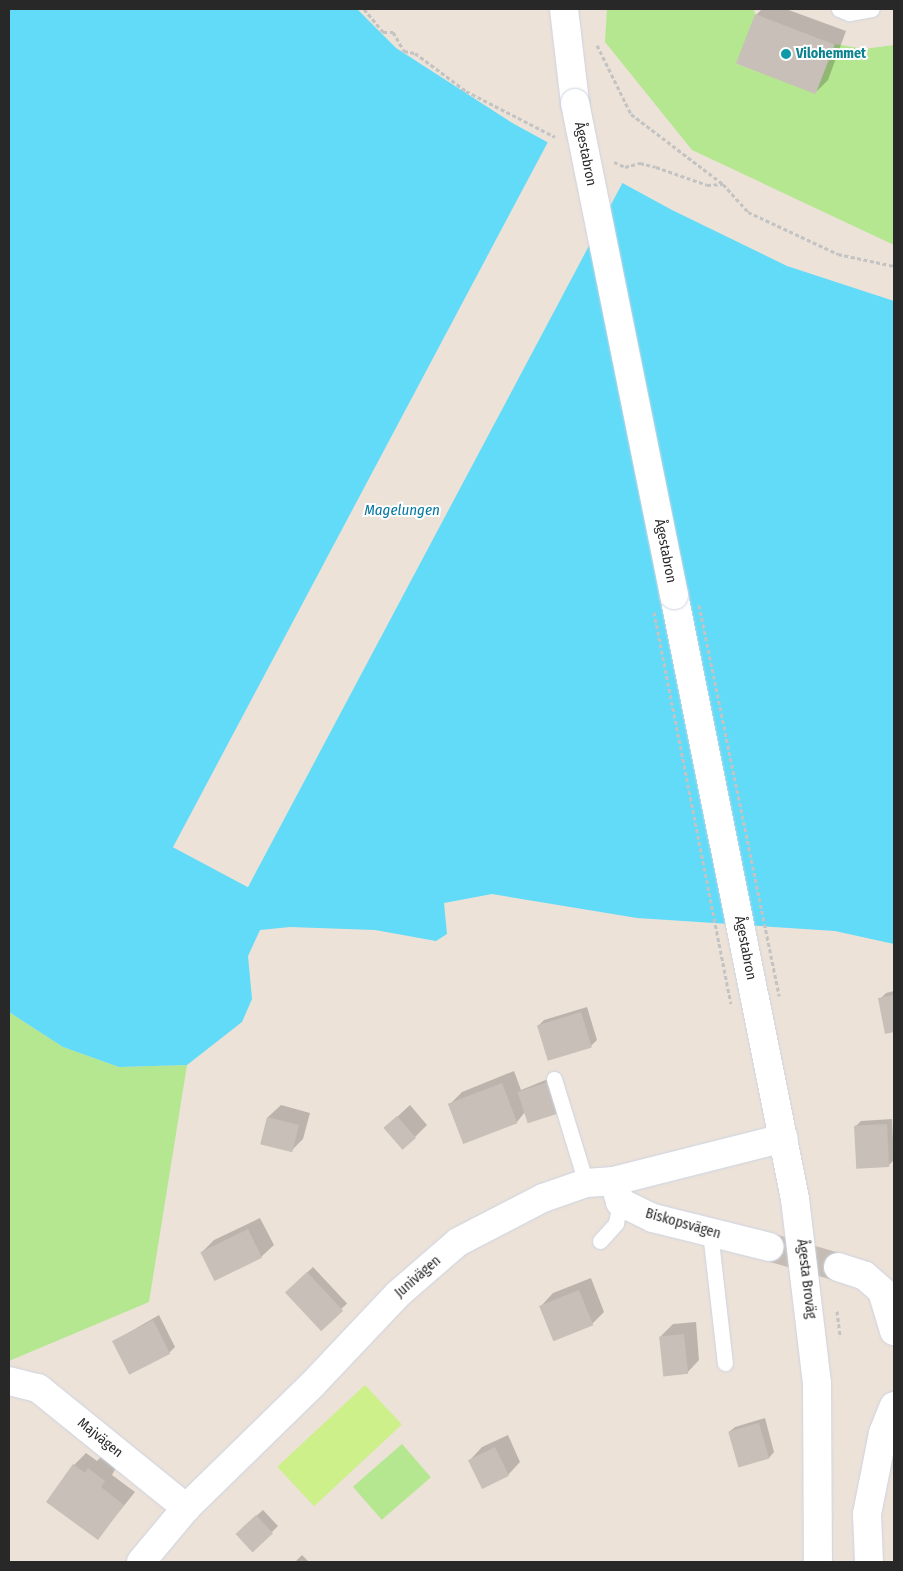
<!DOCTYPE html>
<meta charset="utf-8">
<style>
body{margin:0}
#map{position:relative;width:903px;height:1571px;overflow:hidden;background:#ece2d8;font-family:"Fira Sans Condensed",sans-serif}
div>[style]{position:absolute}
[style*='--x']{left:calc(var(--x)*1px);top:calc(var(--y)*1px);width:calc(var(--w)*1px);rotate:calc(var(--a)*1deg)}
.green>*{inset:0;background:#b4e78f;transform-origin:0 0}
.pitch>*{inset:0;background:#cdf08a;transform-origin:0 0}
.water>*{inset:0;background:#61dbf7}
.pier>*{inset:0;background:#ece2d8;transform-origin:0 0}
.shadow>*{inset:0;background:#0003;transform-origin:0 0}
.building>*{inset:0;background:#c7bfb8;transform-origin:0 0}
.minor-tunnel>*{height:28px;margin-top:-14px;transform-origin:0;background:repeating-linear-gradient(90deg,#c5bdb5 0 28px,transparent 0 42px)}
.path>*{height:3px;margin-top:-1.5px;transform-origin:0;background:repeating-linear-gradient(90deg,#c3c3c3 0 4px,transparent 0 6.5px)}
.roads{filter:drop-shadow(0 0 1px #cdd3e2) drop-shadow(0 0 1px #cdd3e2)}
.service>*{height:15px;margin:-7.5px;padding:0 7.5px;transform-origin:7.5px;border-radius:7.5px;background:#fff}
.minor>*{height:28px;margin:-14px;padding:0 14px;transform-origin:14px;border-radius:14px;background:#fff}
.secondary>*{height:28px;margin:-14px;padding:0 14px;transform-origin:14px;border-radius:14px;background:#fff}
.path-bridge>*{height:3px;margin-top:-1.5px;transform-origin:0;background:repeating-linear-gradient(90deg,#c3c3c3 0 4px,transparent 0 6.5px)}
.bridges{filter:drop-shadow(0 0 1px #cdd3e2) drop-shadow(0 0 1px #cdd3e2)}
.secondary-bridge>*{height:28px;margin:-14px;padding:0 14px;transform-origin:14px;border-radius:14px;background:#fff}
.dots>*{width:14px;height:14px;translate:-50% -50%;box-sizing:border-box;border:2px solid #fff;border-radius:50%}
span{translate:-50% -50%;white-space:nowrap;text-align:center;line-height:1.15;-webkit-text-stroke:4px #fff;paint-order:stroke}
.culture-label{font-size:14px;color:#0d838f;font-weight:700}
.left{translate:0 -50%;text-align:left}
.street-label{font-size:14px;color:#282828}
.water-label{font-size:15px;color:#0377a0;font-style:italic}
.frame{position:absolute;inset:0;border:10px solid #282828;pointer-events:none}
</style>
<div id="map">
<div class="green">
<div style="clip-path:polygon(607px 9px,754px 9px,755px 14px,737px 64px,816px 93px,835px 44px,864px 49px,894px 45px,894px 245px,692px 150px,605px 42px)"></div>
<div style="clip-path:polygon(9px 1012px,63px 1047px,119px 1067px,187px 1065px,149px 1302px,9px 1361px)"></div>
<div style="left:402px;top:1444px;width:44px;height:65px;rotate:49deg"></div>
</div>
<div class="pitch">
<div style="left:365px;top:1385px;width:54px;height:120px;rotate:47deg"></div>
</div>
<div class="water">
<div style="clip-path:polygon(9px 9px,357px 9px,396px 48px,514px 124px,672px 210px,787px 266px,894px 301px,894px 944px,835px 931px,637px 918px,492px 894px,444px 903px,447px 934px,436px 941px,375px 930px,290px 927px,260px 930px,248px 956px,252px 999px,242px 1022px,187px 1065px,119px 1067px,63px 1047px,9px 1012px)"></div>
</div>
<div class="pier">
<div style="left:549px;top:140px;width:85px;height:801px;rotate:28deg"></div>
</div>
<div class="shadow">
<div style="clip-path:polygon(762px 9px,786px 9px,846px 31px,828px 80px,816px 92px,756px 15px)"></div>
<div style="clip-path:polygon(894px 991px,894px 1031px,886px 1032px,880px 999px,886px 993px)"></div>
<div style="clip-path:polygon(587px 1007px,597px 1040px,591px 1046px,538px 1026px,544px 1020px)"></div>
<div style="clip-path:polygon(514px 1071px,521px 1090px,553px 1077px,517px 1122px,464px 1142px,450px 1104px,462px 1092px)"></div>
<div style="clip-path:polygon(281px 1105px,310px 1113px,303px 1139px,291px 1151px,261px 1144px,268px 1117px)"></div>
<div style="clip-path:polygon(410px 1105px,427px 1125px,415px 1137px,385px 1128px)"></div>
<div style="clip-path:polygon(892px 1119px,894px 1160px,889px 1165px,855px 1127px,861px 1121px)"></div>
<div style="clip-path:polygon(260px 1218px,274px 1245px,261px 1257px,202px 1252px,214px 1240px)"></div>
<div style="left:313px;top:1267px;width:50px;height:37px;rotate:47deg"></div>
<div style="clip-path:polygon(591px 1278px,604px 1312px,592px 1324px,541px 1306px,553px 1293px)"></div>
<div style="clip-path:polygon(159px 1315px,175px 1347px,169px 1353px,114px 1341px)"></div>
<div style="clip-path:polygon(696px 1322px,699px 1360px,687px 1373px,661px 1336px,673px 1324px)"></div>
<div style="clip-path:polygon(765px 1418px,774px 1452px,769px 1458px,729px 1432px,735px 1427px)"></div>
<div style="clip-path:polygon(508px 1435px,520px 1462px,508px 1475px,470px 1460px,482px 1447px)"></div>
<div style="clip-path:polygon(86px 1453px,97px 1461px,101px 1457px,116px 1468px,112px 1475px,135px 1492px,98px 1538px,74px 1465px)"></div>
<div style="clip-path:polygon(263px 1510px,278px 1526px,272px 1532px,242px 1528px)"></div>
<div style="clip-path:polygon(302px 1555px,309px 1562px,295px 1562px)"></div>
</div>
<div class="building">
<div style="left:755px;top:14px;width:85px;height:53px;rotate:21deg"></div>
<div style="clip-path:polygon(894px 995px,894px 1032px,885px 1034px,878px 998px)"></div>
<div style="left:581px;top:1012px;width:37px;height:46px;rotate:73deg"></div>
<div style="left:548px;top:1082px;width:33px;height:32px;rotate:72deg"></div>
<div style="left:502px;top:1083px;width:43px;height:58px;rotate:69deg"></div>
<div style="left:397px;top:1116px;width:29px;height:18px;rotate:49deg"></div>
<div style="left:267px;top:1117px;width:33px;height:28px;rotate:14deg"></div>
<div style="left:887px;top:1124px;width:43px;height:33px;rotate:87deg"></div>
<div style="left:248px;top:1229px;width:32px;height:53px;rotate:64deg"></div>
<div style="left:307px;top:1272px;width:53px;height:30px;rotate:47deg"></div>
<div style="left:579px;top:1290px;width:38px;height:43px;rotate:68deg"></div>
<div style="left:153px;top:1320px;width:38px;height:46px;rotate:63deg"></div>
<div style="left:684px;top:1334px;width:40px;height:25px;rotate:84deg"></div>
<div style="left:759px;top:1423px;width:37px;height:32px;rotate:74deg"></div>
<div style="left:495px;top:1447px;width:32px;height:30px;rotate:64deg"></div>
<div style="clip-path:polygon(73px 1464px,85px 1473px,88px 1468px,105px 1481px,101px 1487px,124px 1505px,98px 1540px,46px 1502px)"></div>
<div style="left:256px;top:1515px;width:25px;height:28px;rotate:47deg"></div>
</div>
<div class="minor-tunnel">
<div style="--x:769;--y:1247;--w:72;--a:16.2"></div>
</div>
<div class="path">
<div style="--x:364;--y:9;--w:30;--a:50"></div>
<div style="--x:383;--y:32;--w:10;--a:0"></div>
<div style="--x:393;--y:32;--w:22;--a:60"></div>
<div style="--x:404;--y:51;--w:11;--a:10"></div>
<div style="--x:415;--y:53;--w:64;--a:36.7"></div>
<div style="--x:466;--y:91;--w:100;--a:27.3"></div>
<div style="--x:597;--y:45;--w:77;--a:63.8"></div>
<div style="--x:631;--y:114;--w:116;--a:37.3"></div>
<div style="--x:723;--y:184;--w:38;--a:48"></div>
<div style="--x:748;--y:212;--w:99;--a:25"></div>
<div style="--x:838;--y:254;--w:57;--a:12.1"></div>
<div style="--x:614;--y:162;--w:12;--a:24"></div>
<div style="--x:625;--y:167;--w:16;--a:-15"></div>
<div style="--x:640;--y:163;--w:16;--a:14"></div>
<div style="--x:656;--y:167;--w:54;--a:19.4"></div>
<div style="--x:707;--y:185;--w:16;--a:-4"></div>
<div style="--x:837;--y:1311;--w:26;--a:83"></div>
</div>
<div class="roads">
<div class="service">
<div style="--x:839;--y:9;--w:11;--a:22"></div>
<div style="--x:849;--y:13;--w:23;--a:-10"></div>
<div style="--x:554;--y:1079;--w:109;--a:72.9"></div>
<div style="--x:710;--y:1232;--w:132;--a:83.5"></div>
<div style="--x:600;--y:1241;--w:24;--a:-48"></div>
<div style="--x:616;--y:1223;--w:21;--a:-79"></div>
</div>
<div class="minor">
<div style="--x:614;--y:1181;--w:22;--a:74"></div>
<div style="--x:620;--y:1202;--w:37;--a:26"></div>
<div style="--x:653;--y:1218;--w:120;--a:14"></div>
<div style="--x:838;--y:1267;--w:28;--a:18"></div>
<div style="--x:865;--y:1276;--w:23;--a:41"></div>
<div style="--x:882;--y:1291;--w:42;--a:73.3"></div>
<div style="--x:9;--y:1381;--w:30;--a:14"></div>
<div style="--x:38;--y:1388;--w:191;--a:39"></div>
<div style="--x:141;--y:1562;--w:70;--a:-50.2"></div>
<div style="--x:186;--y:1508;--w:176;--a:-44.3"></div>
<div style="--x:312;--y:1385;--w:125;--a:-46.6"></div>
<div style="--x:398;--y:1294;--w:79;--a:-40.9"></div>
<div style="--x:458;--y:1242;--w:96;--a:-27.4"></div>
<div style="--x:543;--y:1198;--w:46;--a:-19.2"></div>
<div style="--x:586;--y:1183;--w:28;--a:-4"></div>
<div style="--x:614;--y:1181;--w:175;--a:-14.2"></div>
<div style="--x:869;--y:1562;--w:48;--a:-92.4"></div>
<div style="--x:867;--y:1514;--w:83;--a:-78.8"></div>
<div style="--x:883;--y:1433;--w:29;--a:-68"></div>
</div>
<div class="secondary">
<div style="--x:564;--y:9;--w:95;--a:83.3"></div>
<div style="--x:674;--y:595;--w:616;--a:78.67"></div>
<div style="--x:795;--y:1199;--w:185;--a:83.2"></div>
<div style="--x:817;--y:1383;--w:179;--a:89.7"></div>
</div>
</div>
<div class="path-bridge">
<div style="--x:699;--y:605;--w:399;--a:78.4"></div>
<div style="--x:654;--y:612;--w:399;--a:78.9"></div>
</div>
<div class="bridges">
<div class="secondary-bridge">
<div style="--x:575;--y:103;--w:502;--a:78.62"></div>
</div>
</div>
<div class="dots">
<div style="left:786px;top:54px;background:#0f9aa8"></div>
</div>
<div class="culture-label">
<span class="left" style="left:796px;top:54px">Vilohemmet</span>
</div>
<div class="street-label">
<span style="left:585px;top:154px;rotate:79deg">Ågestabron</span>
<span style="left:665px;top:551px;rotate:79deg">Ågestabron</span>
<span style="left:745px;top:948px;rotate:79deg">Ågestabron</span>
<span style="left:683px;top:1224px;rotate:16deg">Biskopsvägen</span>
<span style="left:418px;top:1277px;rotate:-41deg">Junivägen</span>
<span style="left:806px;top:1279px;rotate:83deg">Ågesta Broväg</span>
<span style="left:100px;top:1438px;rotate:39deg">Majvägen</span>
</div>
<div class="water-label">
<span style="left:402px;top:511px">Magelungen</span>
</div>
<div class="frame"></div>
</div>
